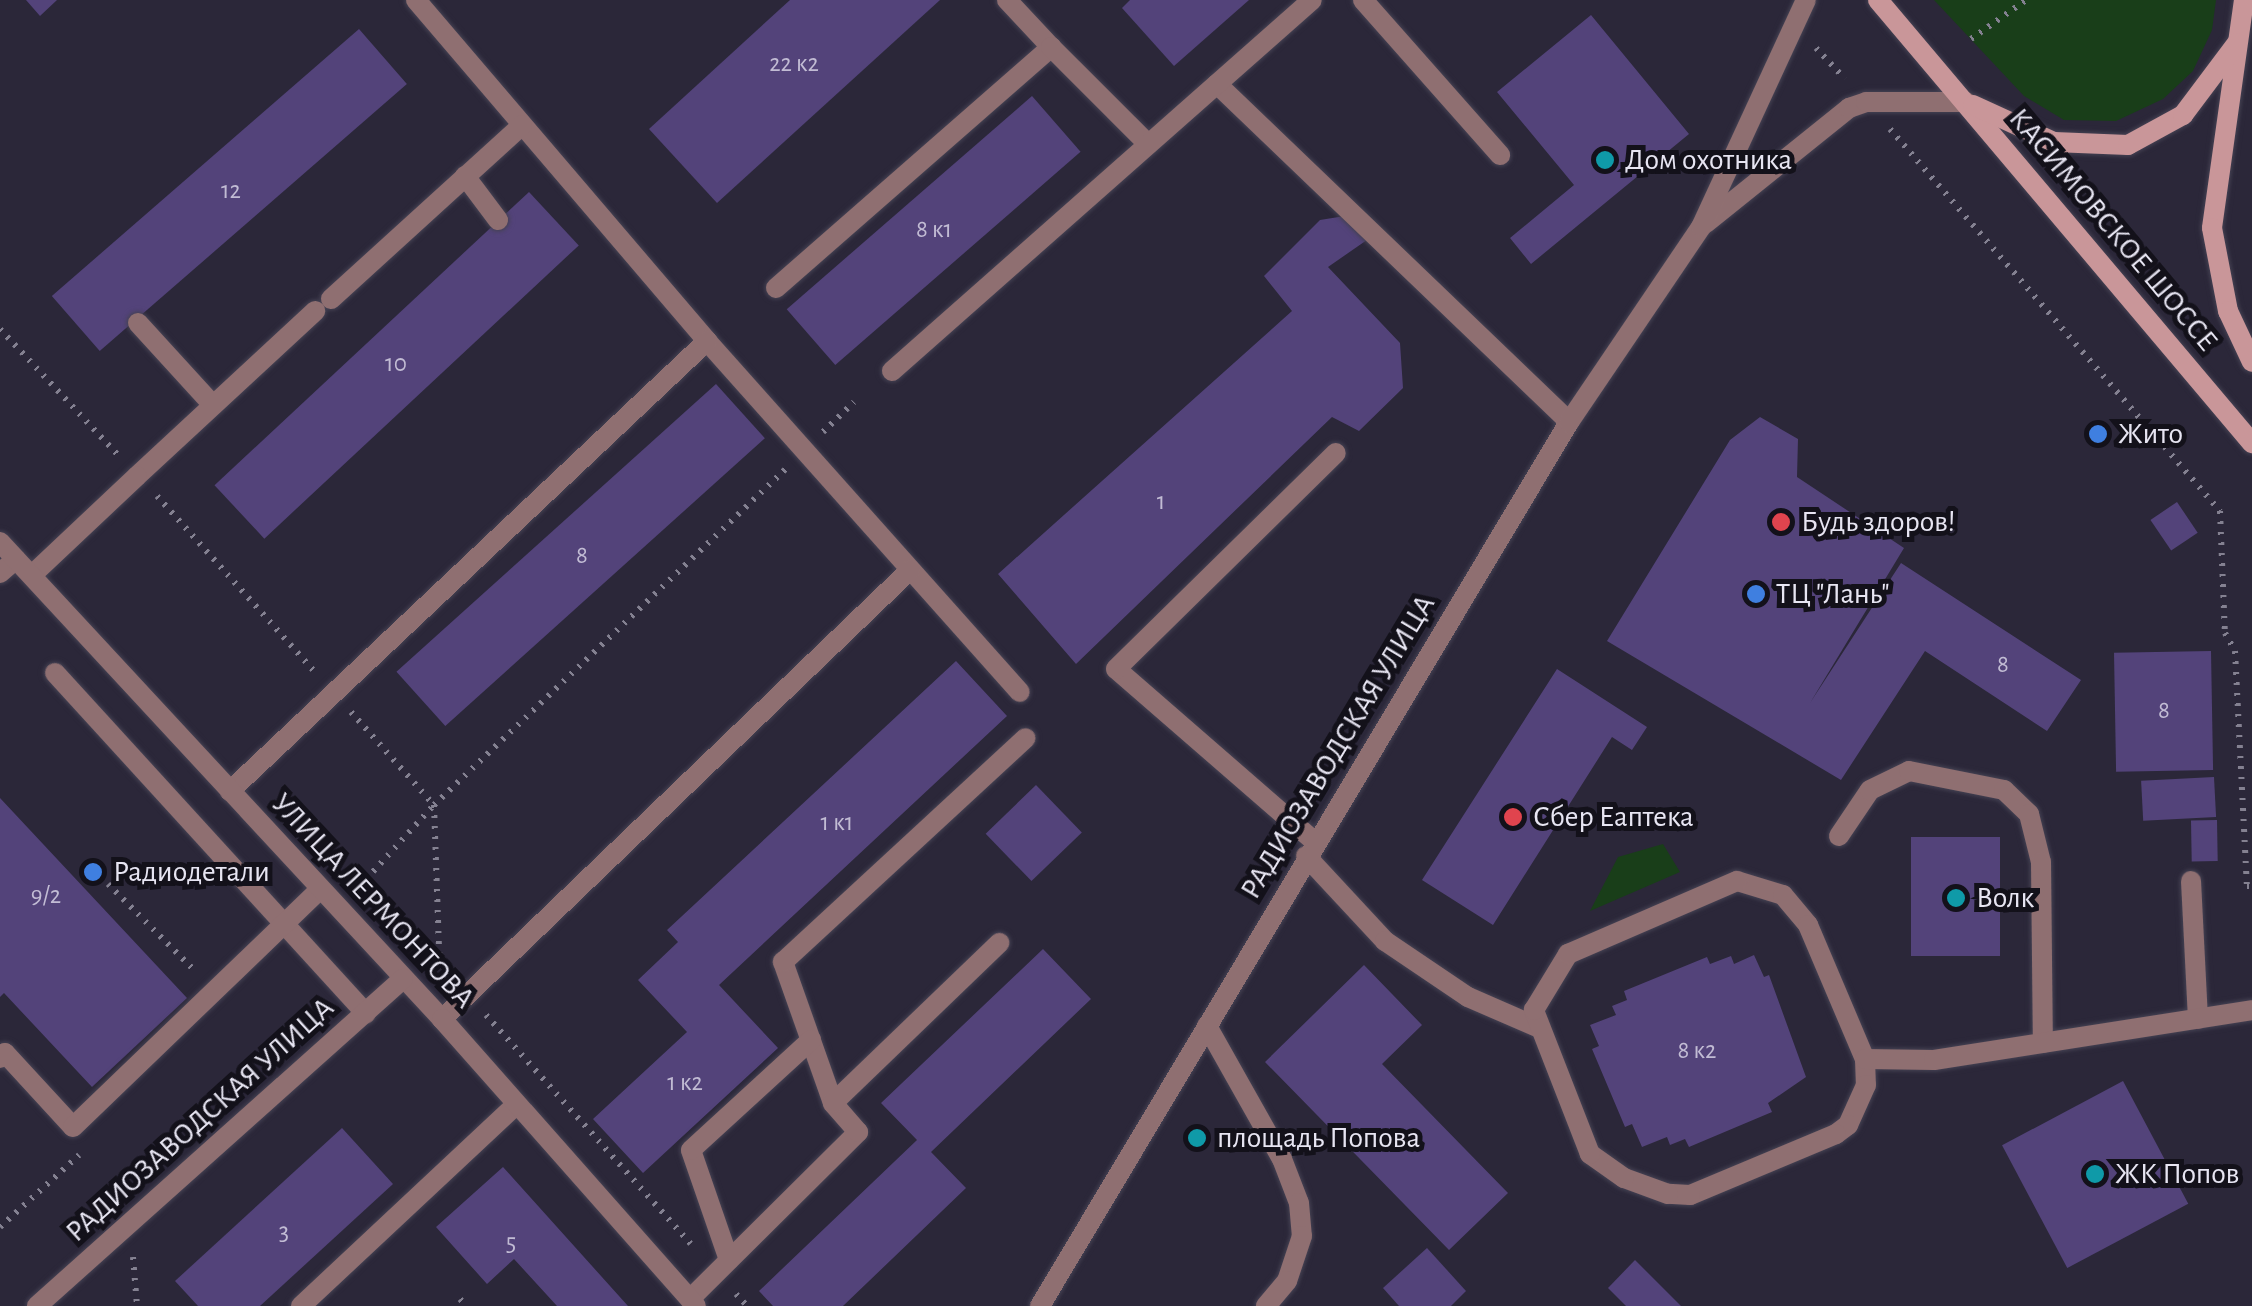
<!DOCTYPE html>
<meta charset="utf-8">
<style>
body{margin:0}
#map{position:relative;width:2252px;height:1306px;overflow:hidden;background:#2b2739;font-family:"Alegreya Sans",sans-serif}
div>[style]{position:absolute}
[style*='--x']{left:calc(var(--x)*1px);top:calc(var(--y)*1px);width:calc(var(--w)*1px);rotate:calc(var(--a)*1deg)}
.green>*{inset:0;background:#193e19}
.building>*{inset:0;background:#53437a;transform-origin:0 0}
.path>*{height:6px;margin-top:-3px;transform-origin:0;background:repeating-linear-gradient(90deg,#848191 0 2.5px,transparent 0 10.5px)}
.roads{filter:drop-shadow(0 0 2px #454253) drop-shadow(0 0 2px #454253)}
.service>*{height:20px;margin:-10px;padding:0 10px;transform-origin:10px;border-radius:10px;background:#8f6f71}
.minor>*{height:20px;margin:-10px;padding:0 10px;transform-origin:10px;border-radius:10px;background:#8f6f71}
.tertiary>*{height:20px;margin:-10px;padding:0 10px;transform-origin:10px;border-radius:10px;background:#8f6f71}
.secondary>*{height:20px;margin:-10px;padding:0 10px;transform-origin:10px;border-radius:10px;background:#c99699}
.dots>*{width:28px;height:28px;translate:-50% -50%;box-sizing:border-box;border:5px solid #13111a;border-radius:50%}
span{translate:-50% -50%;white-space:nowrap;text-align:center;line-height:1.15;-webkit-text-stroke:10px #13111a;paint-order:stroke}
.number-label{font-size:25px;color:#c2bcd4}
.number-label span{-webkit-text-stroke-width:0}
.poi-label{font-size:30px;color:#e7e5f2}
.left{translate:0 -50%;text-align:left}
.street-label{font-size:30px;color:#e7e5f2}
</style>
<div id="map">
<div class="green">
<div style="clip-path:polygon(1934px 0,2216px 0,2212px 30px,2193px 71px,2163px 99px,2116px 121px,2064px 120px,2024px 96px)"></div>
<div style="clip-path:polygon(1663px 844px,1680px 872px,1590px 911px,1618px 857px)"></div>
</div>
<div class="building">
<div style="clip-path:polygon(26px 0,57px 0,40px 16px)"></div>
<div style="clip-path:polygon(790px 0,940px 0,717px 203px,649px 129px)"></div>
<div style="clip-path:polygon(1130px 0,1249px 0,1174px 66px,1122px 8px)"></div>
<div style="clip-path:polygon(1591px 15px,1689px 134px,1531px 264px,1510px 238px,1574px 185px,1497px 92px)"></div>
<div style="left:359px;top:29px;width:73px;height:407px;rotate:49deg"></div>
<div style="left:1032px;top:96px;width:74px;height:325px;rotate:49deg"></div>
<div style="left:529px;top:192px;width:73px;height:430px;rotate:47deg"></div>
<div style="clip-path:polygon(1357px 214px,1377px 233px,1328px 267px,1400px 343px,1403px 388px,1359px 431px,1332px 417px,1076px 664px,998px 574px,1292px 311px,1264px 276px,1320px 220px)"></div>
<div style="left:716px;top:384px;width:73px;height:430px;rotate:48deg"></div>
<div style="clip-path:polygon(1760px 417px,1798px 439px,1797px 477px,1904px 548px,1810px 703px,1901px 563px,2081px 680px,2047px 731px,1925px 651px,1841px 780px,1607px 641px,1730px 440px)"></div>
<div style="left:2177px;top:502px;width:37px;height:32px;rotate:56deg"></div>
<div style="left:2211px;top:651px;width:119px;height:97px;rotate:89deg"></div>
<div style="clip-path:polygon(956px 661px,1007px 716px,719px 985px,778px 1048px,643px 1173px,593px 1119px,687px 1032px,638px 980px,678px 942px,667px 930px)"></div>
<div style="clip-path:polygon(1557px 669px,1647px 727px,1632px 750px,1612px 737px,1493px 925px,1422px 880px)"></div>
<div style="left:2214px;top:777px;width:40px;height:73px;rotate:87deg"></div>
<div style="left:1036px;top:785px;width:66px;height:70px;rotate:46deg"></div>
<div style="clip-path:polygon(0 798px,187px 998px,92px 1087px,4px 993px,0 997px)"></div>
<div style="left:2217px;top:820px;width:41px;height:26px;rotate:89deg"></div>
<div style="left:2000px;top:837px;width:119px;height:89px;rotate:90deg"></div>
<div style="clip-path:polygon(1043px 949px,1091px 999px,931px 1152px,966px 1188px,843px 1306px,773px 1306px,759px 1291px,917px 1140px,881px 1103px)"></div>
<div style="clip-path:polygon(1754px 955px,1764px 977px,1769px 975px,1806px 1077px,1768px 1103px,1772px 1112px,1689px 1147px,1685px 1139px,1670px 1145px,1667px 1137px,1642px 1147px,1632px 1124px,1625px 1127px,1592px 1049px,1599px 1046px,1590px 1025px,1616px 1015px,1612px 1006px,1627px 1000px,1624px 991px,1707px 957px,1710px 964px,1731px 956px,1734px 964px)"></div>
<div style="clip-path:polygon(1364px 965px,1422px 1025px,1382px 1064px,1508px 1193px,1449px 1250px,1265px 1062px)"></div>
<div style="left:2123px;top:1081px;width:139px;height:137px;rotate:62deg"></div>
<div style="clip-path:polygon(342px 1128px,393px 1184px,260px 1306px,198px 1306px,175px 1281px)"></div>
<div style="clip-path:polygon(503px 1167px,628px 1306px,557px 1306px,514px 1259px,487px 1284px,436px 1227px)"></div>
<div style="clip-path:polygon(1427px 1248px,1466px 1291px,1451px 1306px,1399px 1306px,1383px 1288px)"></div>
<div style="clip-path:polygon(1635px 1260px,1681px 1306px,1626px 1306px,1608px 1288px)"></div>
</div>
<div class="path">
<div style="--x:1971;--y:39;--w:67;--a:-35.3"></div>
<div style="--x:1816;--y:48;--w:42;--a:46.9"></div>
<div style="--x:1890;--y:129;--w:505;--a:49.18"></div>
<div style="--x:2220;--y:511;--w:122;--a:87.7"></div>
<div style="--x:2225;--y:633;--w:21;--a:61"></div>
<div style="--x:2235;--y:651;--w:235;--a:87.1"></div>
<div style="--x:2247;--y:886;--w:5;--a:0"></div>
<div style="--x:0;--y:329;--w:173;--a:46.9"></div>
<div style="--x:823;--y:432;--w:43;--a:-44.1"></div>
<div style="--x:157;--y:496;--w:238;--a:48.1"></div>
<div style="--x:351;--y:712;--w:125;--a:48.3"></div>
<div style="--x:434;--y:805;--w:168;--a:88"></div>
<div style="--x:365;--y:880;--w:129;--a:48.1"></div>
<div style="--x:108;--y:884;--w:124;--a:45"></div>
<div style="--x:359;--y:887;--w:111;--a:-47.6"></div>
<div style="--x:434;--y:805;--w:486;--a:-43.7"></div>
<div style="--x:486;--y:1015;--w:307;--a:48.2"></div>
<div style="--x:0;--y:1227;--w:107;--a:-42.3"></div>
<div style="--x:133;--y:1257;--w:49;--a:85.3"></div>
<div style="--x:736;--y:1294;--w:16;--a:47"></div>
<div style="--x:460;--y:1299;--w:9;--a:49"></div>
</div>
<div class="roads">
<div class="service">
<div style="--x:416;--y:0;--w:448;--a:49.5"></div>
<div style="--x:707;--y:341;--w:470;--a:48.3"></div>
<div style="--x:1007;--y:0;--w:64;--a:46.9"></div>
<div style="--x:1363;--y:0;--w:207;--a:48.5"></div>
<div style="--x:1217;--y:84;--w:488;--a:43.8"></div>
<div style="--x:465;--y:176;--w:55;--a:53.1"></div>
<div style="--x:776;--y:288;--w:366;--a:-41.2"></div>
<div style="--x:1051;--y:47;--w:137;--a:45"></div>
<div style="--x:331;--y:299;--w:258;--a:-42.3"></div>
<div style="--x:138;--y:323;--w:111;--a:47.6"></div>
<div style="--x:892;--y:371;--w:560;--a:-41.46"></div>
<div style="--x:137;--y:476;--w:243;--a:-42.8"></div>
<div style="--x:0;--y:573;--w:21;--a:-41"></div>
<div style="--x:55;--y:673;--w:461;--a:47.6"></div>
<div style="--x:230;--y:791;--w:656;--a:-43.33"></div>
<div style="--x:1839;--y:836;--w:55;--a:-56"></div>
<div style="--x:1870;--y:790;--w:43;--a:-26"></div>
<div style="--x:1909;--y:771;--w:97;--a:11.3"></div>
<div style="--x:2004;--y:790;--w:35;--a:44"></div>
<div style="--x:2029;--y:814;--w:49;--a:76"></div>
<div style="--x:2041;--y:862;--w:181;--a:89.4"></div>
<div style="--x:1314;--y:841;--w:262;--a:-139"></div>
<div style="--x:1116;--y:669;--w:308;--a:-44.5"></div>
<div style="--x:1306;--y:856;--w:116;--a:47.1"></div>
<div style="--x:1385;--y:941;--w:100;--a:34"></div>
<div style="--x:1468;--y:997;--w:75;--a:23.5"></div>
<div style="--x:1737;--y:881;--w:48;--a:16.9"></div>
<div style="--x:1783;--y:895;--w:39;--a:50"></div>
<div style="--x:1808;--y:925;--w:146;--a:67"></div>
<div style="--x:1865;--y:1059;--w:26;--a:88"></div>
<div style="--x:1866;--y:1085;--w:44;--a:114.2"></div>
<div style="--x:1848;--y:1125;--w:15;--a:143"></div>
<div style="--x:1836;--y:1134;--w:158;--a:157.3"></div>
<div style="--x:1690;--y:1195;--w:22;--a:-177"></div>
<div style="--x:1668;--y:1194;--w:47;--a:-160"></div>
<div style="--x:1624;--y:1178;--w:42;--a:-144.8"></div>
<div style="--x:1590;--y:1154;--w:155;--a:-111.3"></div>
<div style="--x:1534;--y:1010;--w:66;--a:-58.7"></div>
<div style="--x:1568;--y:954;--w:184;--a:-23.4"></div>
<div style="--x:2191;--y:881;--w:138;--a:87.1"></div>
<div style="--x:442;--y:1019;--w:649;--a:-43.81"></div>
<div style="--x:1207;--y:1026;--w:153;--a:60.6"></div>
<div style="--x:1282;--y:1159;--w:47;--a:68.9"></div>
<div style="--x:1299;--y:1203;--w:33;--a:85"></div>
<div style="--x:1302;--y:1236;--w:47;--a:108.4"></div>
<div style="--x:1287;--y:1281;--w:33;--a:130"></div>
<div style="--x:0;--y:1058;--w:7;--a:-45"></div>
<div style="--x:5;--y:1053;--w:100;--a:47.4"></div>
<div style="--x:73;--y:1127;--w:343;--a:-43.9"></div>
<div style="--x:1865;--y:1059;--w:69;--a:0.8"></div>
<div style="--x:1934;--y:1060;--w:322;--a:-8.9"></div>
<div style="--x:833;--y:1103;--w:150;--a:-109.5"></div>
<div style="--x:783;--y:962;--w:330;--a:-42.7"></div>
<div style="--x:729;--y:1260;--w:116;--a:-109.1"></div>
<div style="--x:691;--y:1150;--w:163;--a:-42.5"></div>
<div style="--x:690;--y:1299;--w:237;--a:-44.8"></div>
<div style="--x:858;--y:1132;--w:38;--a:-131"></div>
<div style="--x:833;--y:1103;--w:231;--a:-43.9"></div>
<div style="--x:301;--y:1306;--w:294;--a:-43.1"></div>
</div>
<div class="minor">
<div style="--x:32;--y:575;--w:144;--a:-43.3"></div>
</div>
<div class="tertiary">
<div style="--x:1706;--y:223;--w:184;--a:-38.8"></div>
<div style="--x:1849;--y:108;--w:18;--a:-19"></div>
<div style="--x:1866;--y:102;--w:100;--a:0"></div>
<div style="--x:0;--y:542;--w:650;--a:47.18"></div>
<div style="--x:442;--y:1019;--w:383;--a:48.5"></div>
<div style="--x:37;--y:1306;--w:491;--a:-41.8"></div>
<div style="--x:1040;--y:1306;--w:1030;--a:-59.1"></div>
<div style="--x:1569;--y:422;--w:235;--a:-55.9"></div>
<div style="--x:1701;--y:227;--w:250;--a:-65.2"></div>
</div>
<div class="secondary">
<div style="--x:1878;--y:0;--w:580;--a:49.83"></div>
<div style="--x:2244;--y:0;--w:230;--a:98"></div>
<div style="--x:2212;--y:228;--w:85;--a:79.1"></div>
<div style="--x:2228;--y:311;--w:56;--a:64.8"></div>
<div style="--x:1973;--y:105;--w:89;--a:24.6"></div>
<div style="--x:2054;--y:142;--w:74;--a:2.3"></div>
<div style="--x:2128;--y:145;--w:63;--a:-28.6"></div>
<div style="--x:2183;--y:115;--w:90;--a:-53.1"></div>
</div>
</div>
<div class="dots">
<div style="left:1605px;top:160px;background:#0f9aa8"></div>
<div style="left:2098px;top:434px;background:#3f7fe0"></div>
<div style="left:1781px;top:522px;background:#e0444e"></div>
<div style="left:1756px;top:594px;background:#3f7fe0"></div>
<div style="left:1513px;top:817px;background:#e0444e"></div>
<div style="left:93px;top:872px;background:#3f7fe0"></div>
<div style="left:1956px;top:898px;background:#0f9aa8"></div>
<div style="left:1197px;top:1138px;background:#0f9aa8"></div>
<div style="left:2095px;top:1174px;background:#0f9aa8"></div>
</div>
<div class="number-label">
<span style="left:794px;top:64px">22 к2</span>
<span style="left:231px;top:191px">12</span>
<span style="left:934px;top:230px">8 к1</span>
<span style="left:396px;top:364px">10</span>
<span style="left:1161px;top:502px">1</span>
<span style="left:582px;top:556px">8</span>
<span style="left:2003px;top:665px">8</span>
<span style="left:2164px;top:711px">8</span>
<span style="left:837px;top:823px">1 к1</span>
<span style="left:46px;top:896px">9/2</span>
<span style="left:1697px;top:1051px">8 к2</span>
<span style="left:685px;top:1083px">1 к2</span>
<span style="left:284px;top:1233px">3</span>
<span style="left:511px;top:1243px">5</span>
</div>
<div class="poi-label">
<span class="left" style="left:1625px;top:160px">Дом охотника</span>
<span class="left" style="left:2118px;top:434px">Жито</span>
<span class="left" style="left:1801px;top:522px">Будь здоров!</span>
<span class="left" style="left:1776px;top:594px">ТЦ "Лань"</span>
<span class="left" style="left:1533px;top:817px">Сбер Еаптека</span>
<span class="left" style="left:113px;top:872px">Радиодетали</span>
<span class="left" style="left:1976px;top:898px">Волк</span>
<span class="left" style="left:1217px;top:1138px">площадь Попова</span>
<span class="left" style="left:2115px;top:1174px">ЖК Попов</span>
</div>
<div class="street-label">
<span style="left:2113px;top:230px;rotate:50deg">КАСИМОВСКОЕ ШОССЕ</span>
<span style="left:1338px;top:747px;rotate:-59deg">РАДИОЗАВОДСКАЯ УЛИЦА</span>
<span style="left:373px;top:901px;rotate:47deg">УЛИЦА ЛЕРМОНТОВА</span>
<span style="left:200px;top:1120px;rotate:-42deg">РАДИОЗАВОДСКАЯ УЛИЦА</span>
</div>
</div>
